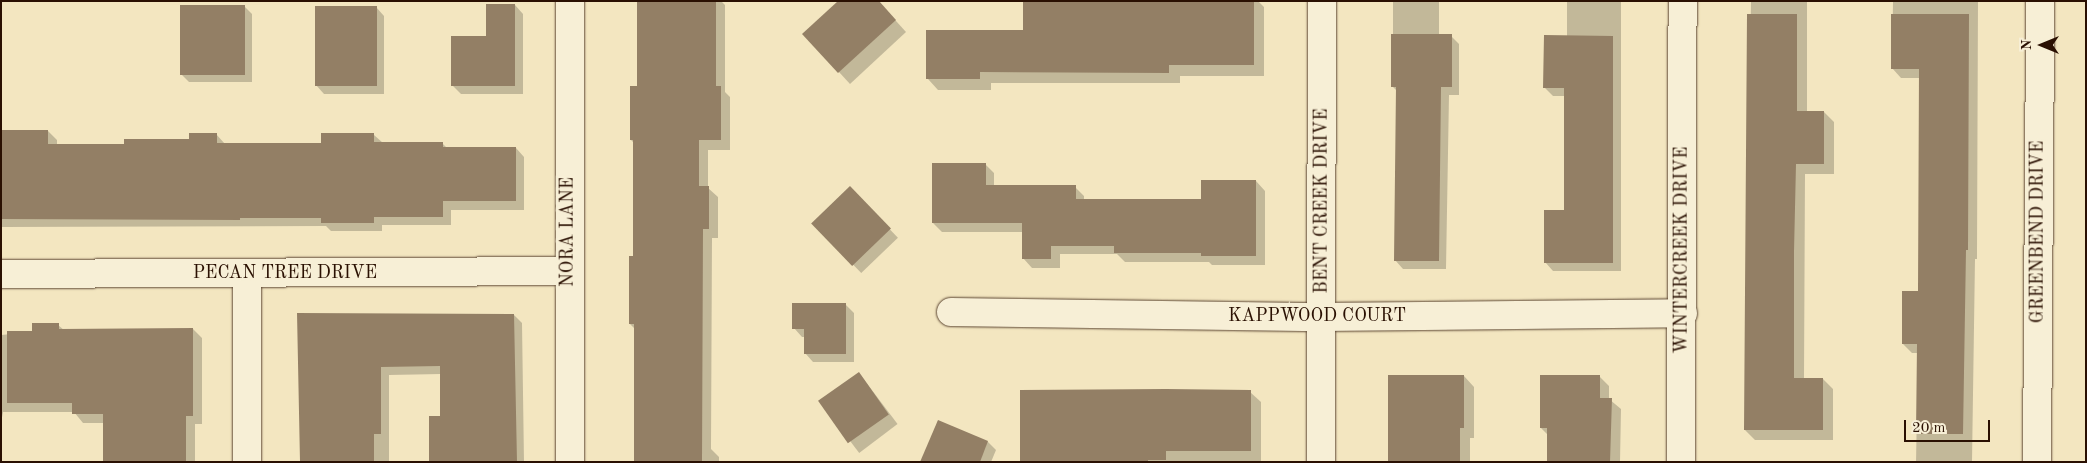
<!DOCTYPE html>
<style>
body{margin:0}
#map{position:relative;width:2087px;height:463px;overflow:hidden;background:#f3e6c0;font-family:"Old Standard TT",serif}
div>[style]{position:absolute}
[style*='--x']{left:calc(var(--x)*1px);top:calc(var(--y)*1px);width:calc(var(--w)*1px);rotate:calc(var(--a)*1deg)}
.shadow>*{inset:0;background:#0003;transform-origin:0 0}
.building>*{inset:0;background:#937f65;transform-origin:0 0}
.roads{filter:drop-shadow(0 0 1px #5c4632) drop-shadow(0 0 1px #5c4632)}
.minor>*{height:28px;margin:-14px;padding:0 14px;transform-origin:14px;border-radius:14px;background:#f7efd6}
span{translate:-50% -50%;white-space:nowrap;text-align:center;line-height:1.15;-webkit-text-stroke:5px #f7efd6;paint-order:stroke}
.street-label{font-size:18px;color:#2a1002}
.frame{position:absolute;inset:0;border:2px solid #2a1002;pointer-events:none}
.north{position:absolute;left:2017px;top:20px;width:50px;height:50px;-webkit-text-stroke:4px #f7efd6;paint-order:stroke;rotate:270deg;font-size:14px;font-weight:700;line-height:20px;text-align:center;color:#2a1002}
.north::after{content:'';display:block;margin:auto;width:18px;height:22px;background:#2a1002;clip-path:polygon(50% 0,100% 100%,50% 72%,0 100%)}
.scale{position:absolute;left:1904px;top:420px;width:86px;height:22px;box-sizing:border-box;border:2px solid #2a1002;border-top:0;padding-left:6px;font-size:15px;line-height:18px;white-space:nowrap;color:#2a1002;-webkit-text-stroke:4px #f7efd6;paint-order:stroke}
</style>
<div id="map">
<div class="shadow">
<div style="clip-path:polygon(639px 1px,721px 1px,725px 5px,725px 92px,730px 97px,730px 150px,708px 150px,708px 188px,718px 197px,718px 238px,712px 238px,711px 449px,719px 457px,719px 462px,634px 462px,635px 329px,630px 324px,634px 258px,634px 143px,631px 140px,639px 87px)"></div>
<div style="clip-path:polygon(878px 1px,906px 32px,850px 84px,804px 34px)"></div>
<div style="clip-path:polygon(1024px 1px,1258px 1px,1264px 7px,1264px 76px,1180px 76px,1180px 83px,991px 83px,991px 90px,938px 90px,928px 79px,1024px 31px)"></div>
<div style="clip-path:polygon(1393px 1px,1439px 1px,1439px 36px,1451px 36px,1459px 44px,1459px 95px,1449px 95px,1446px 269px,1403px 269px,1395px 260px,1397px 91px,1393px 87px)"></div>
<div style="clip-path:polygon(1567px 1px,1621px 1px,1621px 271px,1553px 271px,1545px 262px,1565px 211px,1565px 96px,1553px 96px,1545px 88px,1567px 37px)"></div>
<div style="clip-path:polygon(1751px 1px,1807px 1px,1807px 112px,1824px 112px,1834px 122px,1834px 174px,1805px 174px,1804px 379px,1823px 379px,1833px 389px,1833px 440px,1755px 440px,1745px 430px)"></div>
<div style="clip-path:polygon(1893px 1px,1978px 1px,1977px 259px,1975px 259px,1972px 462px,1916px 462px,1918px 353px,1912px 353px,1903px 344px,1919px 292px,1920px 78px,1901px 78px,1892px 68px)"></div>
<div style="clip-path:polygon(515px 5px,523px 14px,523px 94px,461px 94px,452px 85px,487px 37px)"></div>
<div style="clip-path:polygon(244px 6px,252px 14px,252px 82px,189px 82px,181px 74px)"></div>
<div style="clip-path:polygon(376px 7px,384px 16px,384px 94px,324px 94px,316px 85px)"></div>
<div style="clip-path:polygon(1px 131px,48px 131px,57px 140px,57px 145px,125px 145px,190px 140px,216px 134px,225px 144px,322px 144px,374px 135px,383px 143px,442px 143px,447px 148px,516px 148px,524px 157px,524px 210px,451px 210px,451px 225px,382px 225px,382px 231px,331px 231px,326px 226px,1px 227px)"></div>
<div style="clip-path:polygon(985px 164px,994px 173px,994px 187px,1075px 187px,1084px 196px,1084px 201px,1203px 201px,1256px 181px,1265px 191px,1265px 265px,1212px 265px,1209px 262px,1125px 262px,1117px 254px,1060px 254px,1060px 268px,1032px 268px,1023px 258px,1023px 232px,942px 232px,933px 223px)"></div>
<div style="left:850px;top:188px;width:69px;height:51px;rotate:46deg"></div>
<div style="clip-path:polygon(845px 304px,854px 313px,854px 362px,813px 362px,805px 353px,805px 337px,802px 337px,794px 328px)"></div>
<div style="clip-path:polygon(298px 314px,514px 315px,522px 323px,524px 462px,429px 462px,441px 417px,441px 374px,389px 375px,389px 462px,301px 462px)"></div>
<div style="clip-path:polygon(58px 325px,64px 330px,193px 329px,202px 338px,202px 424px,195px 424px,195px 462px,104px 462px,104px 423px,83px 423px,74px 412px,3px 412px,1px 423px,1px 335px,33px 332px)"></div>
<div style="left:859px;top:373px;width:64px;height:48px;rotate:53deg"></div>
<div style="clip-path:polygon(1464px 376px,1474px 387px,1474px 438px,1470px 438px,1470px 462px,1389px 462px)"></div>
<div style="clip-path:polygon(1599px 376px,1609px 386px,1609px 399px,1621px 409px,1620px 462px,1548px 462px,1548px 435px,1541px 428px)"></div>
<div style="clip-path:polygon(1250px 392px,1261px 402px,1261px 461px,1021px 462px)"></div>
<div style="clip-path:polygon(938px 421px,988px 442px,996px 450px,991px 462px,921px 462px)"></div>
</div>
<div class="building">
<div style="clip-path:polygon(637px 1px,716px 1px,716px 86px,721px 86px,721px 140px,699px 140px,699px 186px,709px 186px,709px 229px,703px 229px,702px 462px,634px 462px,634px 324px,629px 324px,629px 256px,633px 256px,633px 140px,630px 140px,630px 86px,637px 86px)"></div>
<div style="clip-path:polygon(838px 1px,879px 1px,896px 20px,838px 73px,802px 34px)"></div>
<div style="clip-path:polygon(1023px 1px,1254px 1px,1254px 65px,1169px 65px,1169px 73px,980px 72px,980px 79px,926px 79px,926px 30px,1023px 30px)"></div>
<div style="clip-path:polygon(486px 4px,515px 4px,515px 86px,451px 86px,451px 36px,486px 36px)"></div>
<div style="left:180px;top:5px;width:65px;height:70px"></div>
<div style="left:315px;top:6px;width:62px;height:80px"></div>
<div style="clip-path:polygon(1747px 14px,1797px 14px,1797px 111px,1824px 111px,1824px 164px,1796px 164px,1794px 252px,1794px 378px,1823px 378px,1823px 430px,1744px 430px)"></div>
<div style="clip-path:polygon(1891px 14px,1969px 14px,1968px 250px,1966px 250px,1963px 434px,1916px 434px,1917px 344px,1902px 344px,1902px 291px,1918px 291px,1919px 69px,1891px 69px)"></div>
<div style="clip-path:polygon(1391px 34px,1452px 34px,1452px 87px,1441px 87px,1439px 261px,1394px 261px,1396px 87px,1391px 87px)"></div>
<div style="clip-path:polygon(1544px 35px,1613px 36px,1613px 263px,1544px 263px,1544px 210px,1564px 210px,1564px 88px,1543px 88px)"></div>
<div style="clip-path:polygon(1px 130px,48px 130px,48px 144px,124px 144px,124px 139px,189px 139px,189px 133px,217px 133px,217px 143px,321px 143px,321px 133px,374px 133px,374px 142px,443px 142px,443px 147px,516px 147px,516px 201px,443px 201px,443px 217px,374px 217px,374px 223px,321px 223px,321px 218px,240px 218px,240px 220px,1px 219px)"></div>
<div style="clip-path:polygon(932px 163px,986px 163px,986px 185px,1076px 185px,1076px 199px,1201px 199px,1201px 180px,1256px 180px,1256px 256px,1201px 256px,1201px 253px,1114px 253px,1114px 246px,1051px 246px,1051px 259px,1022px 259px,1022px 223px,932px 223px)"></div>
<div style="left:850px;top:186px;width:59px;height:54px;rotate:46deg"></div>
<div style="clip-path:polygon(792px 303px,846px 303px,846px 354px,804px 354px,804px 329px,792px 329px)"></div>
<div style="clip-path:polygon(297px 313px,514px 314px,517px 462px,429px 462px,429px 416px,440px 416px,440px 366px,381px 367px,381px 434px,374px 434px,374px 462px,300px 462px)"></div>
<div style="clip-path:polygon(32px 323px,59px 323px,59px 329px,193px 328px,193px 416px,186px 416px,186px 462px,103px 462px,103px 414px,72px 414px,72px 403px,7px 403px,7px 331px,32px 331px)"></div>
<div style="left:859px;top:372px;width:52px;height:50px;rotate:55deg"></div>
<div style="clip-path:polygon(1388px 375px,1464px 375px,1464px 428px,1460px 428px,1460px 462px,1388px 462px)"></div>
<div style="clip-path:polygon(1540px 375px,1600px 375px,1600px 398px,1612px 398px,1610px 462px,1547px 462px,1547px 428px,1540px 428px)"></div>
<div style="clip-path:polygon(1166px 389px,1251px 390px,1251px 451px,1166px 451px,1166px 460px,1148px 460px,1148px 462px,1020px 462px,1020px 390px)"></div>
<div style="clip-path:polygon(938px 420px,988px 441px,980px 462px,920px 462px)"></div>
</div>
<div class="roads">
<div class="minor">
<div style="--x:1;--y:274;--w:567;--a:-0.3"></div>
<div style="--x:951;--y:312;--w:370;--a:0.8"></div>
<div style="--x:1321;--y:317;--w:362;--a:-0.6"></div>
<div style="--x:247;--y:462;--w:189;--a:-90"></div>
<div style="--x:570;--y:462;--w:461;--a:-90"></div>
<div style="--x:1321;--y:462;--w:461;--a:-89.9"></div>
<div style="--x:1681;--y:462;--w:461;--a:-89.8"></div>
<div style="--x:2037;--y:462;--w:461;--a:-89.6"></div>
</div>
</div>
<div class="street-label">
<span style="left:1322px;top:201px;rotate:-90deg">BENT CREEK DRIVE</span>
<span style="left:568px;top:232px;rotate:-90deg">NORA LANE</span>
<span style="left:2038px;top:232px;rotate:-90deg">GREENBEND DRIVE</span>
<span style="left:1682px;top:250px;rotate:-90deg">WINTERCREEK DRIVE</span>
<span style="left:285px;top:273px">PECAN TREE DRIVE</span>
<span style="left:1317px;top:316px">KAPPWOOD COURT</span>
</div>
<div class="frame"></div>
<div class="north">N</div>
<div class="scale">20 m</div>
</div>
